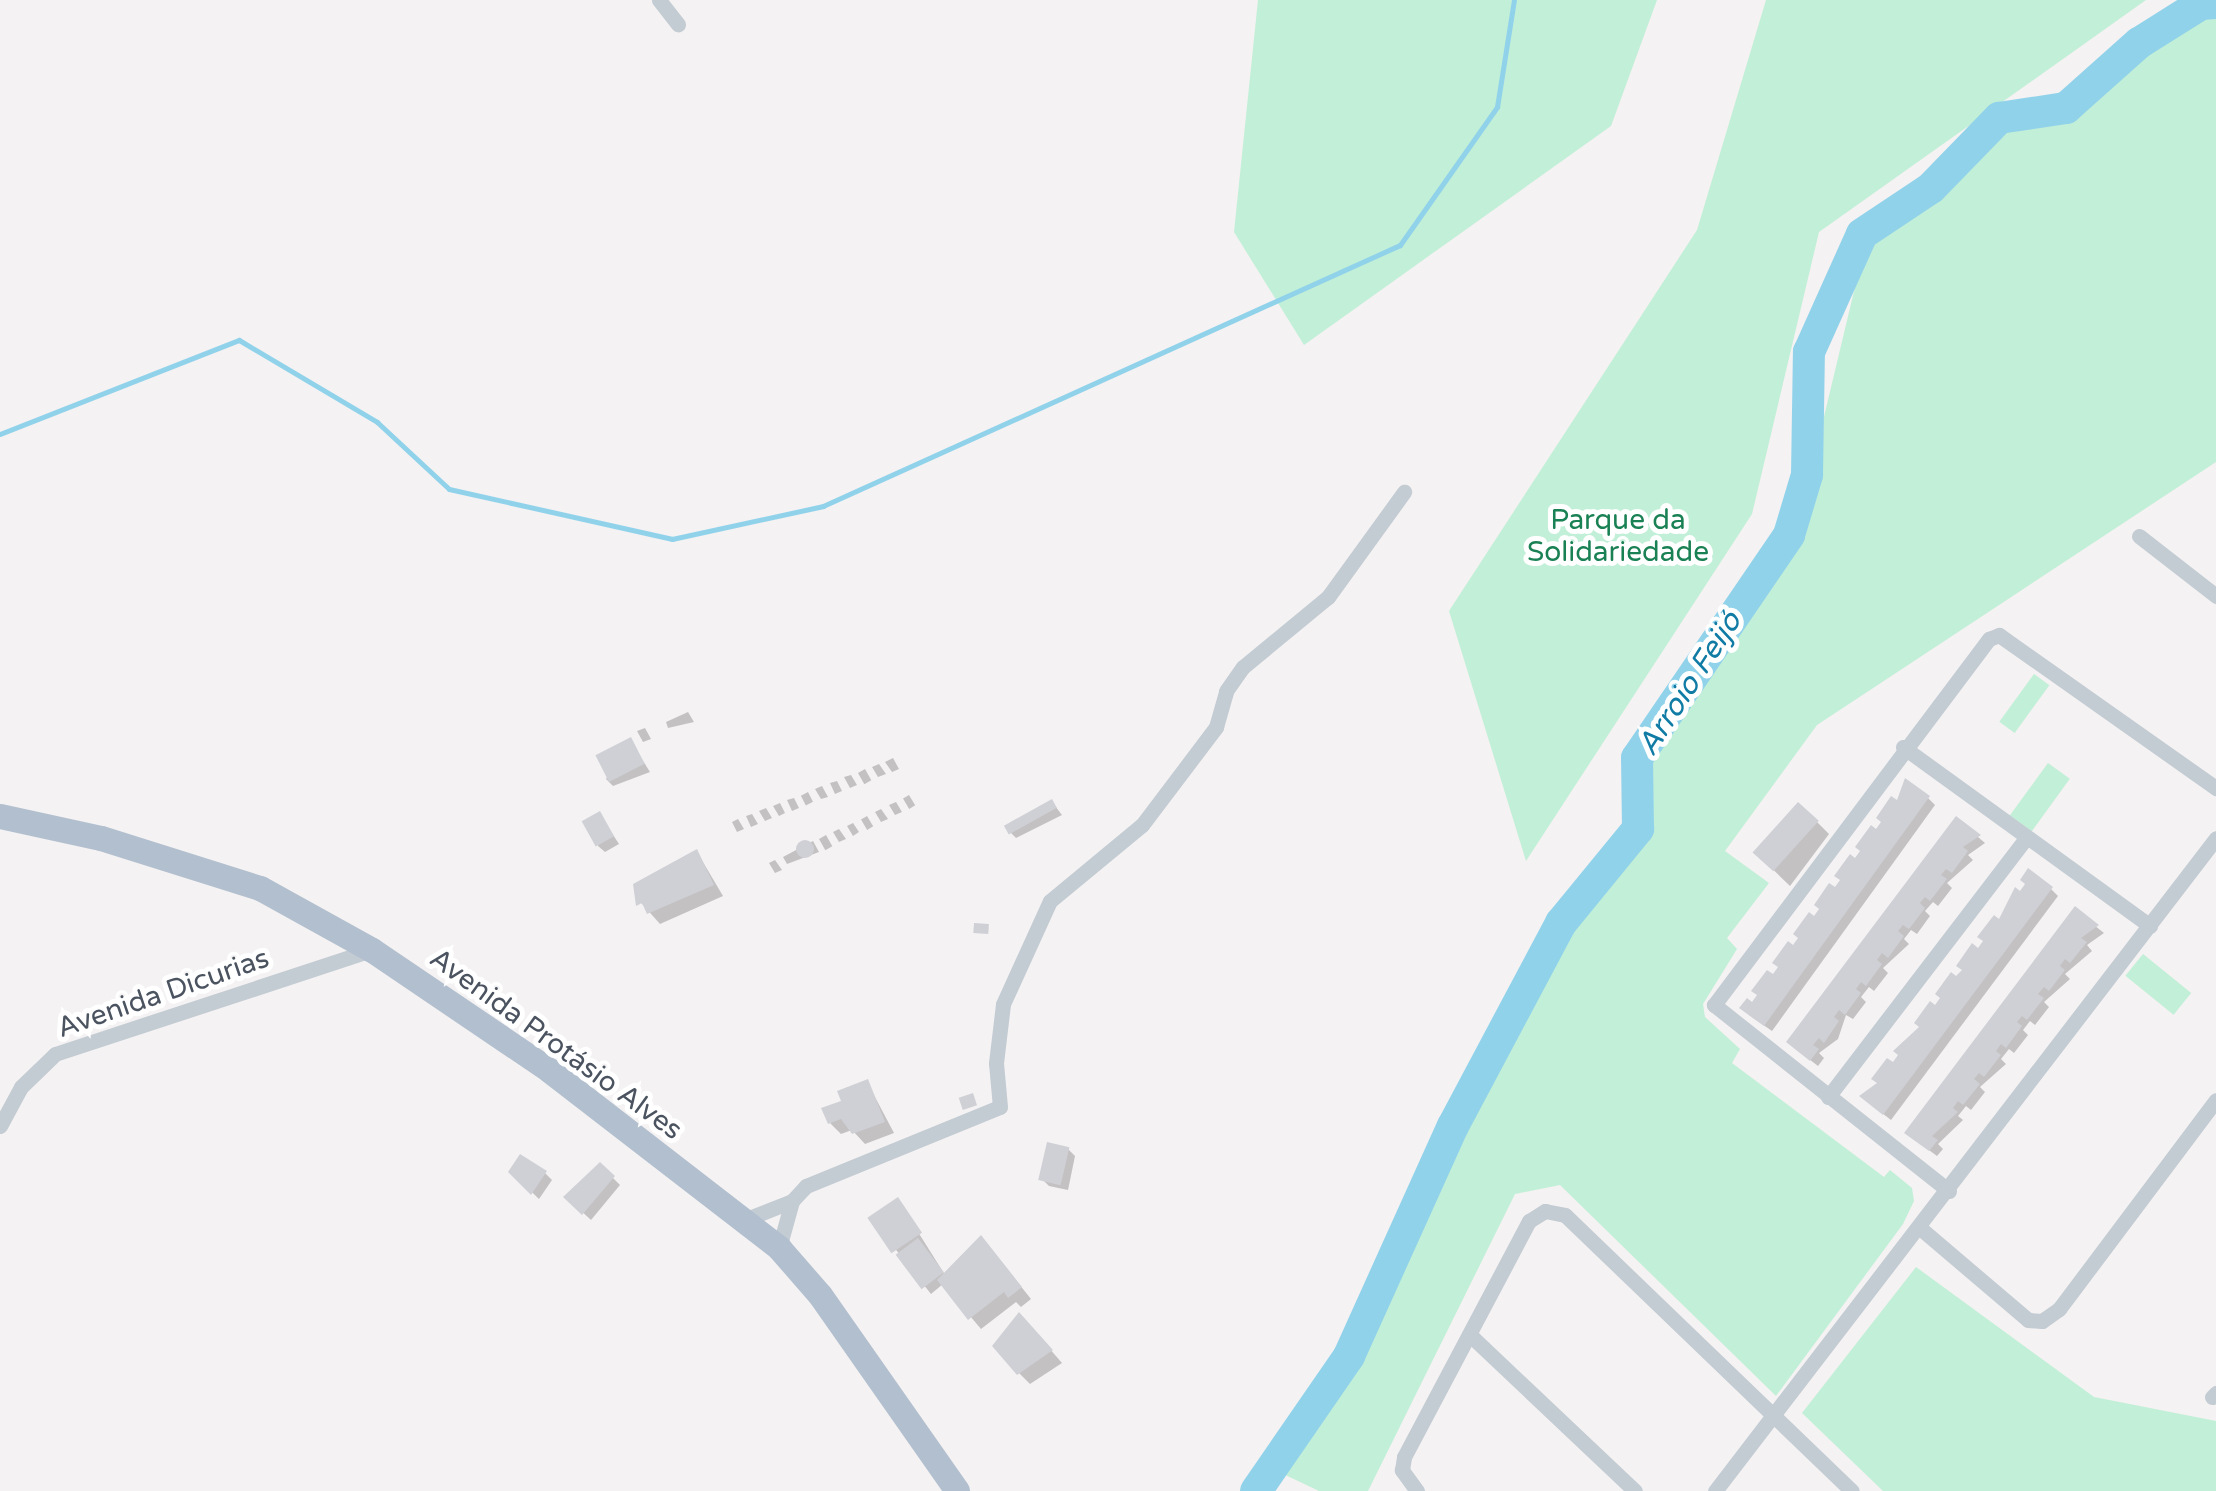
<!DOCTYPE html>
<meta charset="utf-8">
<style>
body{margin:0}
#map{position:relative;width:2216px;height:1491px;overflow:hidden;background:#f4f2f2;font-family:"Varela Round",sans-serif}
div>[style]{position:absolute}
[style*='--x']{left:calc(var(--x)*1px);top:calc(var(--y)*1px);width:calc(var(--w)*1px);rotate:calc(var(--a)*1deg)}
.green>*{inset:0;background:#c2efd7;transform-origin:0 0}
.shadow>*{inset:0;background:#0003;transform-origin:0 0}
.stream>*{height:5px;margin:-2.5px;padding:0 2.5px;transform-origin:2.5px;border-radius:2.5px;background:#91d2eb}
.river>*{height:32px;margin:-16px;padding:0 16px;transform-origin:16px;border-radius:16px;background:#91d2eb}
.building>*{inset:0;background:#cfd0d6;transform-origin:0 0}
.round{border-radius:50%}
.street>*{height:15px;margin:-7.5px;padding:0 7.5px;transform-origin:7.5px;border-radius:7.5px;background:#c3cbd3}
.primary>*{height:25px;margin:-12.5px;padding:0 12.5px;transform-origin:12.5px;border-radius:12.5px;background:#b2bfcf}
span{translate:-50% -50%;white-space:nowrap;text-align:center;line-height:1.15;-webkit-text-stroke:10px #fff;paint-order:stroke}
.park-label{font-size:28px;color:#1a8154}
.street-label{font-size:28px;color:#4a535f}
.water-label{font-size:30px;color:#107ba4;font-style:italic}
</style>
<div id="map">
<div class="green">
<div style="clip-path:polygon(1258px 0,1657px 0,1611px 126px,1304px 345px,1234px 232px)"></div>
<div style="clip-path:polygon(1766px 0,2146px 0,1819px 232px,1752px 514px,1526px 861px,1449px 611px,1697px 230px)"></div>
<div style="clip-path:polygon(2216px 3px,2216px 462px,1817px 725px,1725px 851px,1769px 883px,1727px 938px,1737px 949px,1703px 1004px,1705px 1017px,1740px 1049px,1732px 1063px,1884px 1177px,1890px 1170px,1912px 1188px,1914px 1201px,1903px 1224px,1776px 1396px,1560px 1185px,1515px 1194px,1368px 1491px,1319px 1491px,1277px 1471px,1355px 1360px,1566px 933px,1643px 834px,1645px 762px,1794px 542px,1867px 237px,1936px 193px,1998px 129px,2065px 116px,2139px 43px,2201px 4px)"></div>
<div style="left:2034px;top:674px;width:19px;height:59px;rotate:36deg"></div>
<div style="left:2048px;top:763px;width:27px;height:65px;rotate:36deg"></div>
<div style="left:2143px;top:954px;width:62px;height:28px;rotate:39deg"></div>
<div style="clip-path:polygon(1916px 1267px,2094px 1397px,2216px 1421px,2216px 1491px,1883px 1491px,1802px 1413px)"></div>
</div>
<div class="shadow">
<div style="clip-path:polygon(688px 712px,694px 722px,668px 728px,666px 722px)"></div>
<div style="clip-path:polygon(645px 728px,651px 739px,643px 742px,637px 731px)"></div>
<div style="clip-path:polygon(630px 740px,650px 772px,613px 786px,606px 779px)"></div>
<div style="clip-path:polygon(893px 758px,899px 769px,892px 772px,885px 762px)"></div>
<div style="clip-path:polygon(879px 764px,886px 774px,878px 777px,872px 767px)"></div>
<div style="left:865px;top:769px;width:13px;height:8px;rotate:61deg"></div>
<div style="clip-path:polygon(851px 775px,857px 785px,850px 788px,844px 777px)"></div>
<div style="clip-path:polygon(837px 781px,842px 791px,835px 794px,830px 783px)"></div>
<div style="clip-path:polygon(822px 786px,828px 797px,821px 799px,815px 789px)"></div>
<div style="left:808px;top:792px;width:11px;height:8px;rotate:63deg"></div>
<div style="left:909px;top:795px;width:12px;height:7px;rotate:59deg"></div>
<div style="clip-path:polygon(794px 798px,799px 808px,792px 811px,787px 800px)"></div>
<div style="clip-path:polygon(1928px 798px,1935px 805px,1772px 1031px,1749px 1015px,1898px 804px)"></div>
<div style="clip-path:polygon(896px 802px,902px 812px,895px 815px,889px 805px)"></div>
<div style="clip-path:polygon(1052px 802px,1062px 815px,1016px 838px,1009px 831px)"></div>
<div style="clip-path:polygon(780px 803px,785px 813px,779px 816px,773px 806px)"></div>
<div style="clip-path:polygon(766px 808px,772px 818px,765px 821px,759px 811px)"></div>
<div style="clip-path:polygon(881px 809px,888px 819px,881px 822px,875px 812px)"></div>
<div style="clip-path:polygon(752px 814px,758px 824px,751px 827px,746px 816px)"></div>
<div style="clip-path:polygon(600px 815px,619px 844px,605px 852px,598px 846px)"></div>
<div style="left:867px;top:816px;width:12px;height:7px;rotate:59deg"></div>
<div style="clip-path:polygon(738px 819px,744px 829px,737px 832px,732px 822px)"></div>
<div style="clip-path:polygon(1957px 819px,1985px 843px,1968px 855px,1973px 860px,1947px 883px,1952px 888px,1938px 906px,1933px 902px,1925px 911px,1930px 916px,1917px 934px,1911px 930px,1904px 939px,1909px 944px,1883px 968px,1888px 973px,1874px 991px,1869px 987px,1861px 997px,1866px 1002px,1853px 1019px,1846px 1015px,1838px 1039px,1819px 1053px,1824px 1058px,1818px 1066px,1796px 1049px)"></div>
<div style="clip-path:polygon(1817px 822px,1829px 834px,1790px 886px,1759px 856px)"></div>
<div style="clip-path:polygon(853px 823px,859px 832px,853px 836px,847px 826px)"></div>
<div style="clip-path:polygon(839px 829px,846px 839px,839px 842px,833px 832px)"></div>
<div style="left:826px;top:835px;width:13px;height:8px;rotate:61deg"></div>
<div style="clip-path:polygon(813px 841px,819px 852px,787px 864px,783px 857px)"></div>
<div style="clip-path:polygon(697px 852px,723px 896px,660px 924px,636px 897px)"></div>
<div style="clip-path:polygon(775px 860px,782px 870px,775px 873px,769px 863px)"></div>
<div style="clip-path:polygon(2051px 889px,2058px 896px,1891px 1120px,1869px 1103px,2020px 894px)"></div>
<div style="clip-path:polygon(2075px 910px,2104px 933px,2087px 945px,2092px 951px,2065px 974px,2070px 979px,2044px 1002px,2049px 1007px,2035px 1025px,2030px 1021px,2023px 1030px,2028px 1035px,2014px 1053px,2009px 1049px,2001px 1059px,2006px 1064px,1980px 1087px,1985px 1092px,1971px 1110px,1966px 1106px,1958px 1116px,1963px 1120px,1938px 1144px,1943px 1149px,1937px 1156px,1914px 1139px)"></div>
<div style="clip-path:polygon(867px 1082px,894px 1133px,865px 1144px,852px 1130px,841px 1134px,830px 1123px)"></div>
<div style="clip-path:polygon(1068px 1149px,1075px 1156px,1068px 1190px,1049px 1186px,1042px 1179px)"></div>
<div style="clip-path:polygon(600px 1165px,620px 1185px,591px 1220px,566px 1197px)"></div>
<div style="clip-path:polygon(511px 1172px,545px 1173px,552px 1180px,539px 1199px)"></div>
<div style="clip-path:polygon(898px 1200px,945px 1275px,992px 1250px,1031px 1299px,1021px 1307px,1016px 1302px,981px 1329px,943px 1284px,931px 1294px,870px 1217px)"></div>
<div style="clip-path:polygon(1030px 1326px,1062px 1363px,1030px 1384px,1019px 1373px)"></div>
</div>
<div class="stream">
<div style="--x:0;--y:434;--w:257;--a:-21.5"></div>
<div style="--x:239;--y:340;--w:161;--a:30.7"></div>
<div style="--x:377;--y:422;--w:98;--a:42.9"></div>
<div style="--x:449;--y:489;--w:229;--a:12.6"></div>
<div style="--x:672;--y:539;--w:155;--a:-12.3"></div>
<div style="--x:823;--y:506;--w:633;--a:-24.34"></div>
<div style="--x:1400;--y:245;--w:169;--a:-54.9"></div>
<div style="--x:1497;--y:107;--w:108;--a:-81"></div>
</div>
<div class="river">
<div style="--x:1256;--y:1491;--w:164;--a:-55.4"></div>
<div style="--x:1349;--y:1356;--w:252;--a:-65.7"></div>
<div style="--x:1453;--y:1126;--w:230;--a:-62"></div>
<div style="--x:1561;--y:923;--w:122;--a:-50.7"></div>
<div style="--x:1638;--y:829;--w:71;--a:-90.8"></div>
<div style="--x:1637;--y:758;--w:270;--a:-55.7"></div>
<div style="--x:1789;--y:535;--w:63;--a:-73.3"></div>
<div style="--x:1807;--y:475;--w:123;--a:-89.1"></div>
<div style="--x:1809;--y:352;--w:129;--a:-65.8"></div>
<div style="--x:1862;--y:234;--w:83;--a:-33.7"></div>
<div style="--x:1931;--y:188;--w:98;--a:-45.8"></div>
<div style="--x:1999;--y:118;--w:68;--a:-8.5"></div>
<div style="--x:2066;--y:108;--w:98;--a:-41.7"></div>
<div style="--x:2139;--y:43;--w:73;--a:-32.2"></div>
<div style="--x:2201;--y:4;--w:15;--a:-4"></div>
</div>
<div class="building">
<div style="left:631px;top:737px;width:30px;height:40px;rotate:63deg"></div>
<div style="clip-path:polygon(1905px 778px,1930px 796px,1764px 1026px,1739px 1008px,1747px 998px,1752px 1002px,1757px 995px,1751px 991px,1767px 970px,1773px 974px,1778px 967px,1772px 963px,1788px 941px,1793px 945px,1798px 938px,1793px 934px,1809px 912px,1814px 916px,1819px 909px,1814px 905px,1829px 883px,1835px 887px,1840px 880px,1834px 876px,1850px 854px,1855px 858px,1860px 851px,1855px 847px,1871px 825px,1876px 829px,1881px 822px,1876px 818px,1891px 796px,1897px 800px)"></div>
<div style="left:1052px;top:799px;width:10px;height:55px;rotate:61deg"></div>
<div style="left:1798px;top:802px;width:28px;height:68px;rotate:42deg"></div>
<div style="left:600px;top:811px;width:29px;height:21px;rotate:61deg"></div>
<div style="clip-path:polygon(1956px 816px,1981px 835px,1963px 847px,1968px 851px,1952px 873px,1946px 869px,1941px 875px,1947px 879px,1930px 901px,1925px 897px,1920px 903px,1925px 908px,1909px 929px,1903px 925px,1898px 931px,1904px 936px,1888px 958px,1882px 953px,1877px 960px,1882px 964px,1866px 986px,1861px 982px,1856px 989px,1861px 993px,1845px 1015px,1839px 1010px,1834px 1017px,1839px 1021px,1824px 1043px,1819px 1038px,1813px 1045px,1819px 1049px,1810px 1061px,1786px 1042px)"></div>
<div class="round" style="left:796px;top:840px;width:18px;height:18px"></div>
<div style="clip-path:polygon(697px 849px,714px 885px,647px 914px,642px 903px,636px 906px,633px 884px)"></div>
<div style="clip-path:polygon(2028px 868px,2053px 887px,1883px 1115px,1859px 1096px,1877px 1083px,1871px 1079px,1887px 1058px,1893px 1062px,1898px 1055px,1893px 1051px,1919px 1027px,1914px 1023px,1930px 1001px,1935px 1005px,1940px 998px,1935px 994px,1951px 972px,1956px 976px,1962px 970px,1956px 966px,1972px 943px,1978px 948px,1983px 941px,1977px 937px,1994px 915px,1999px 919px,2015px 887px,2020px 891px,2025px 884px,2020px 880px)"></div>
<div style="clip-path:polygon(2075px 906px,2099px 925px,2081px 938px,2087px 942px,2070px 963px,2065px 959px,2060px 966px,2065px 970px,2049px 991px,2044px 987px,2038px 994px,2044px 998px,2027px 1020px,2022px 1016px,2017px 1022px,2022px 1026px,2006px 1048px,2001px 1044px,1996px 1051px,2001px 1055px,1984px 1077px,1979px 1073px,1974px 1079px,1980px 1084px,1963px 1105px,1958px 1101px,1953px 1108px,1958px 1112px,1932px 1136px,1938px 1140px,1929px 1151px,1904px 1133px)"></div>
<div style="left:974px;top:923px;width:15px;height:10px;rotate:4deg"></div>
<div style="clip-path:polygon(868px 1079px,885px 1122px,852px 1134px,841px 1119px,828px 1124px,821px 1108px,841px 1101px,837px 1091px)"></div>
<div style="left:973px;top:1093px;width:13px;height:15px;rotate:72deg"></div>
<div style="left:1047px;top:1142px;width:23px;height:39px;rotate:13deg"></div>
<div style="clip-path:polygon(520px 1154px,547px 1171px,531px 1195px,508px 1172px)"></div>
<div style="clip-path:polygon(600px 1162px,615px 1176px,582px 1215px,563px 1197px)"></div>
<div style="left:898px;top:1197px;width:43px;height:37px;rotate:56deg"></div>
<div style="clip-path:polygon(981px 1235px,1022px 1287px,1008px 1298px,1004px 1292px,968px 1320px,937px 1280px)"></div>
<div style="left:918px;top:1238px;width:43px;height:28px;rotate:53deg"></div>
<div style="clip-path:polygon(1019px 1312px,1053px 1350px,1017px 1375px,992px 1346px)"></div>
</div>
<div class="street">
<div style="--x:659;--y:0;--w:31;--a:52"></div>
<div style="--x:2139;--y:536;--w:98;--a:37.9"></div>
<div style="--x:1903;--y:747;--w:305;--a:35.9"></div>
<div style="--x:1828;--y:1097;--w:327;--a:-52.6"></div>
<div style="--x:0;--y:1126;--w:44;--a:-61.7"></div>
<div style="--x:21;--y:1087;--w:47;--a:-44.1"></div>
<div style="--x:55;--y:1054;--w:334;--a:-18.2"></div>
<div style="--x:1949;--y:1191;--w:300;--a:-141.6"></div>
<div style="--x:1714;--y:1005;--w:458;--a:-53.1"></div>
<div style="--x:1989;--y:639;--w:11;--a:-22"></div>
<div style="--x:1999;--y:635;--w:266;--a:35.2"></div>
<div style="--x:744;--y:1220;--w:52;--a:-21.6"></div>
<div style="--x:792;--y:1201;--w:21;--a:-47"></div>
<div style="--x:806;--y:1186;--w:209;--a:-22.2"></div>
<div style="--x:1000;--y:1107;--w:44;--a:-95.2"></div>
<div style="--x:996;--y:1063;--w:59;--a:-83.2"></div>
<div style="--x:1003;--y:1004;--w:113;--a:-65.5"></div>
<div style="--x:1050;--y:901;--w:119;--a:-39.6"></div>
<div style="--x:1142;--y:825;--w:123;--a:-52.9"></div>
<div style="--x:1216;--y:727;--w:37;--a:-74"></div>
<div style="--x:1226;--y:691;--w:29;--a:-55"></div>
<div style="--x:1243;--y:667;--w:110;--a:-39.5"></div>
<div style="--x:1328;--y:597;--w:130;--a:-54.1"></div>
<div style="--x:1920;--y:1228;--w:142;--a:40.4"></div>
<div style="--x:2028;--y:1320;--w:14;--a:4"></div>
<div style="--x:2042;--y:1321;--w:21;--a:-35"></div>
<div style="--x:2059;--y:1309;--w:261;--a:-53.1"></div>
<div style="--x:779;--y:1248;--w:49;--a:-74.5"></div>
<div style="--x:1470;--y:1335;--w:227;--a:43.4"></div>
<div style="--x:2212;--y:1397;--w:6;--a:-45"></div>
<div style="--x:1417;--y:1491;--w:26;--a:-126"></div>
<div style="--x:1402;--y:1470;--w:13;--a:-81"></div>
<div style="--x:1404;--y:1457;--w:267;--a:-62.1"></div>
<div style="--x:1529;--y:1221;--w:19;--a:-32"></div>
<div style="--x:1545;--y:1211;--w:20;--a:11"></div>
<div style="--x:1565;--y:1215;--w:398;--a:43.9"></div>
<div style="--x:1715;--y:1491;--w:823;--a:-52.5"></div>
</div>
<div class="primary">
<div style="--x:0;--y:816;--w:103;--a:12.3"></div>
<div style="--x:101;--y:838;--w:167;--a:17.5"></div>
<div style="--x:260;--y:888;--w:128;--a:29"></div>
<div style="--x:372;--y:950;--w:214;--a:34.1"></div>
<div style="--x:549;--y:1070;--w:291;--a:37.7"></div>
<div style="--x:779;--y:1248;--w:62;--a:48.9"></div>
<div style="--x:820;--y:1295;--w:239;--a:55"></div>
</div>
<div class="park-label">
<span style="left:1618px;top:536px">Parque da<br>Solidariedade</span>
</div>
<div class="street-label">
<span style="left:163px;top:993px;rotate:-19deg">Avenida Dicurias</span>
<span style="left:556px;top:1044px;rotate:36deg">Avenida Protásio Alves</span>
</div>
<div class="water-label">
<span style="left:1690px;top:684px;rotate:-57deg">Arroio Feijó</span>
</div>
</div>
